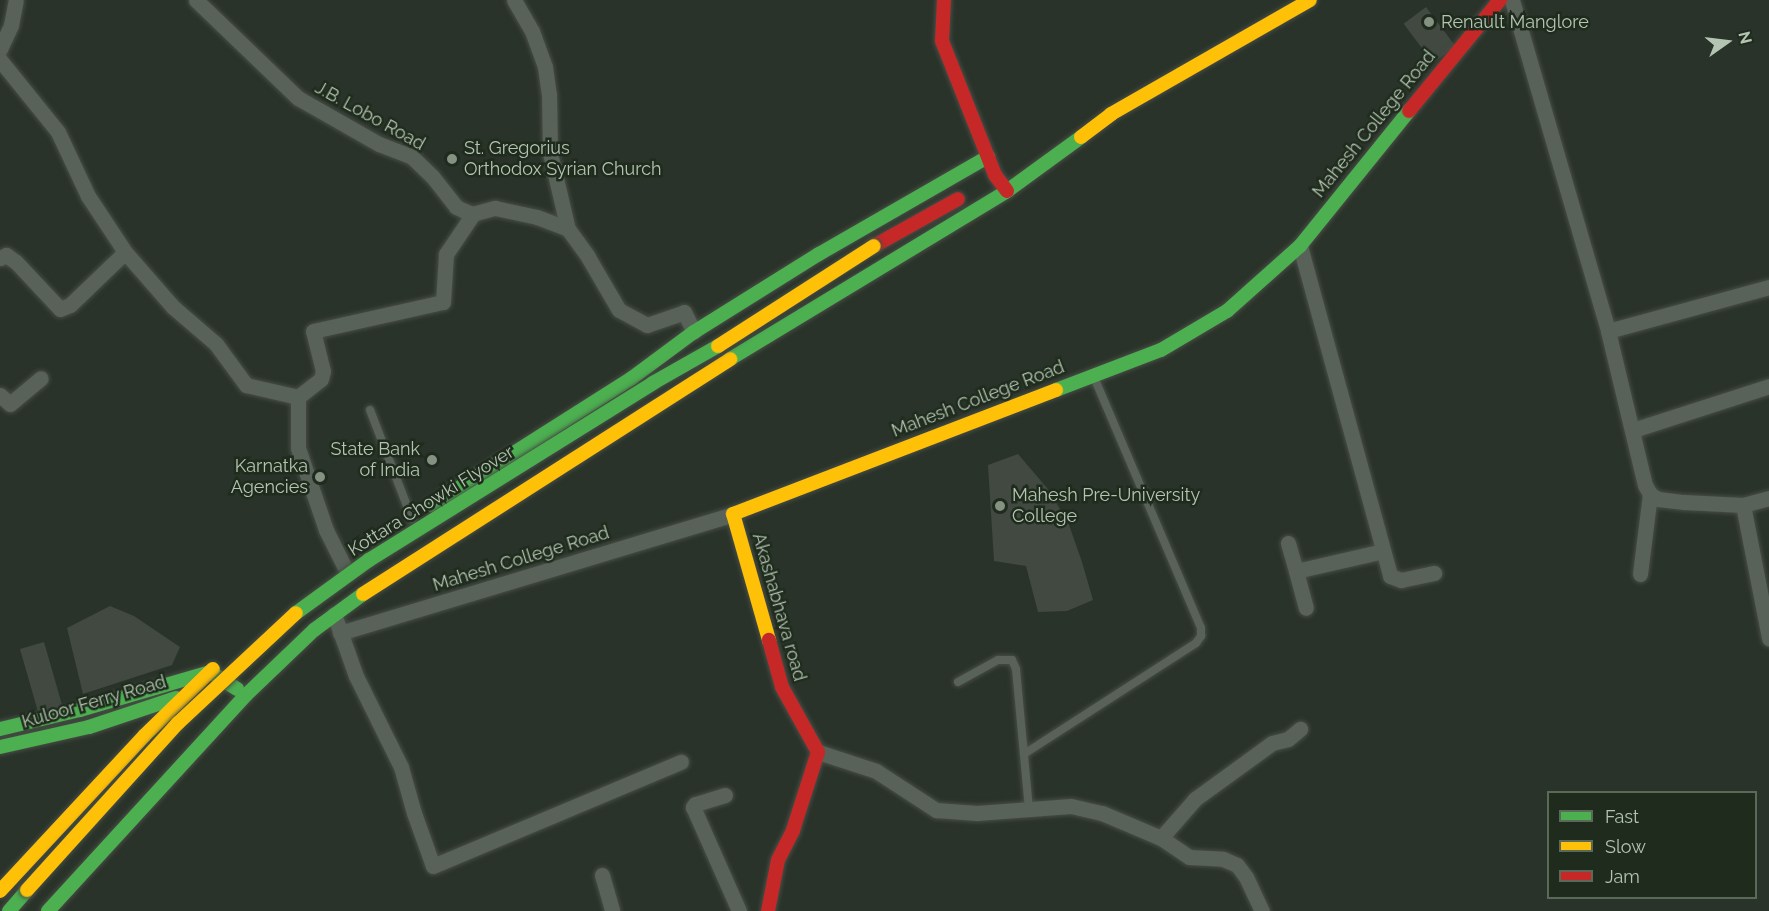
<!DOCTYPE html>
<style>
body{margin:0}
#map{position:relative;width:1769px;height:911px;overflow:hidden;background:#2a3329;font-family:Raleway,sans-serif}
div>[style]{position:absolute}
[style*='--x']{left:calc(var(--x)*1px);top:calc(var(--y)*1px);width:calc(var(--w)*1px);rotate:calc(var(--a)*1deg)}
.building>*{inset:0;background:#414940;transform-origin:0 0}
.roads{filter:drop-shadow(0 0 2px #474d46) drop-shadow(0 0 2px #474d46)}
.lane>*{height:8px;margin:-4px;padding:0 4px;transform-origin:4px;border-radius:4px;background:#596258}
.street>*{height:15px;margin:-7.5px;padding:0 7.5px;transform-origin:7.5px;border-radius:7.5px;background:#596258}
.fast>*{height:14px;margin:-7px;padding:0 7px;transform-origin:7px;border-radius:7px;background:#4caf50}
.slow>*{height:14px;margin:-7px;padding:0 7px;transform-origin:7px;border-radius:7px;background:#ffc107}
.jam>*{height:14px;margin:-7px;padding:0 7px;transform-origin:7px;border-radius:7px;background:#c62828}
.bridges{filter:drop-shadow(0 0 2px #464f45) drop-shadow(0 0 2px #464f45)}
.fast-bridge>*{height:14px;margin:-7px;padding:0 7px;transform-origin:7px;border-radius:7px;background:#4caf50}
.slow-bridge>*{height:14px;margin:-7px;padding:0 7px;transform-origin:7px;border-radius:7px;background:#ffc107}
.dots>*{width:16px;height:16px;translate:-50% -50%;box-sizing:border-box;border:3px solid #1f2c1d;border-radius:50%}
span{translate:-50% -50%;white-space:nowrap;text-align:center;line-height:1.15;-webkit-text-stroke:5px #1f2c1d;paint-order:stroke}
.poi-label{font-size:18px;color:#b4c4b3}
.left{translate:0 -50%;text-align:left}
.right{translate:-100% -50%;text-align:right}
.street-label{font-size:18px;color:#b4c4b3}
.legend{position:absolute;left:1547px;top:791px;width:210px;height:108px;box-sizing:border-box;background:#1f2c1d;border:2px solid #5b6959;margin:0;padding:8px 10px;list-style:none;font-size:18px;color:#b4c4b3}
.legend li{display:flex;align-items:center;gap:12px;height:30px}
.legend b{width:30px;border:2px solid #5b6959}
.north{position:absolute;left:1697px;top:12px;width:60px;height:60px;-webkit-text-stroke:4px #1f2c1d;paint-order:stroke;rotate:76deg;font-size:16px;font-weight:700;line-height:24px;text-align:center;color:#b4c4b3}
.north::after{content:'';display:block;margin:auto;width:21px;height:27px;background:#b4c4b3;clip-path:polygon(50% 0,100% 100%,50% 72%,0 100%)}
</style>
<div id="map">
<div class="building">
<div style="left:1426px;top:7px;width:49px;height:28px;rotate:53deg"></div>
<div style="clip-path:polygon(1018px 454px,1047px 488px,1068px 522px,1082px 562px,1093px 600px,1067px 611px,1038px 612px,1026px 566px,994px 561px,988px 465px)"></div>
<div style="clip-path:polygon(110px 606px,134px 616px,180px 647px,172px 665px,83px 694px,67px 628px)"></div>
<div style="left:44px;top:642px;width:68px;height:25px;rotate:74deg"></div>
</div>
<div class="roads">
<div class="lane">
<div style="--x:370;--y:410;--w:117;--a:68.9"></div>
<div style="--x:958;--y:682;--w:46;--a:-28.8"></div>
<div style="--x:998;--y:660;--w:14;--a:0"></div>
<div style="--x:1012;--y:660;--w:10;--a:66"></div>
<div style="--x:1016;--y:669;--w:141;--a:84.7"></div>
<div style="--x:1024;--y:754;--w:205;--a:-32.8"></div>
<div style="--x:1196;--y:643;--w:9;--a:-54"></div>
<div style="--x:1201;--y:636;--w:8;--a:-90"></div>
<div style="--x:1201;--y:628;--w:273;--a:-113.1"></div>
</div>
<div class="street">
<div style="--x:196;--y:0;--w:141;--a:43.9"></div>
<div style="--x:298;--y:98;--w:93;--a:29.6"></div>
<div style="--x:379;--y:144;--w:34;--a:21"></div>
<div style="--x:411;--y:156;--w:29;--a:44"></div>
<div style="--x:432;--y:176;--w:39;--a:52"></div>
<div style="--x:456;--y:207;--w:17;--a:24"></div>
<div style="--x:472;--y:214;--w:24;--a:-15"></div>
<div style="--x:495;--y:208;--w:43;--a:12.1"></div>
<div style="--x:537;--y:217;--w:33;--a:21"></div>
<div style="--x:568;--y:229;--w:34;--a:54"></div>
<div style="--x:588;--y:257;--w:61;--a:59.7"></div>
<div style="--x:619;--y:310;--w:32;--a:28"></div>
<div style="--x:647;--y:325;--w:39;--a:-19"></div>
<div style="--x:684;--y:312;--w:22;--a:63"></div>
<div style="--x:514;--y:0;--w:36;--a:60"></div>
<div style="--x:532;--y:31;--w:38;--a:70"></div>
<div style="--x:545;--y:67;--w:27;--a:82"></div>
<div style="--x:549;--y:94;--w:59;--a:89"></div>
<div style="--x:550;--y:153;--w:78;--a:76.7"></div>
<div style="--x:1512;--y:0;--w:345;--a:73.8"></div>
<div style="--x:1608;--y:331;--w:158;--a:76.5"></div>
<div style="--x:1645;--y:485;--w:10;--a:61"></div>
<div style="--x:1650;--y:494;--w:9;--a:32"></div>
<div style="--x:1658;--y:499;--w:26;--a:7"></div>
<div style="--x:1684;--y:502;--w:59;--a:2.9"></div>
<div style="--x:1743;--y:505;--w:27;--a:-15"></div>
<div style="--x:0;--y:49;--w:26;--a:-65"></div>
<div style="--x:11;--y:25;--w:25;--a:-79"></div>
<div style="--x:0;--y:60;--w:92;--a:51.1"></div>
<div style="--x:58;--y:132;--w:71;--a:64.9"></div>
<div style="--x:88;--y:196;--w:67;--a:56.5"></div>
<div style="--x:125;--y:252;--w:73;--a:48.9"></div>
<div style="--x:173;--y:307;--w:57;--a:40.7"></div>
<div style="--x:216;--y:344;--w:51;--a:53.8"></div>
<div style="--x:246;--y:385;--w:53;--a:13"></div>
<div style="--x:298;--y:397;--w:29;--a:-38"></div>
<div style="--x:321;--y:379;--w:8;--a:-76"></div>
<div style="--x:323;--y:371;--w:41;--a:-104"></div>
<div style="--x:313;--y:331;--w:133;--a:-12.6"></div>
<div style="--x:443;--y:302;--w:48;--a:-86.4"></div>
<div style="--x:446;--y:254;--w:48;--a:-56"></div>
<div style="--x:1300;--y:246;--w:342;--a:74.7"></div>
<div style="--x:1390;--y:576;--w:12;--a:20"></div>
<div style="--x:1401;--y:580;--w:34;--a:-12"></div>
<div style="--x:0;--y:258;--w:7;--a:-27"></div>
<div style="--x:6;--y:255;--w:12;--a:35"></div>
<div style="--x:16;--y:262;--w:64;--a:46.9"></div>
<div style="--x:60;--y:309;--w:11;--a:-22"></div>
<div style="--x:70;--y:305;--w:76;--a:-43.9"></div>
<div style="--x:1608;--y:331;--w:167;--a:-15.3"></div>
<div style="--x:0;--y:395;--w:13;--a:42"></div>
<div style="--x:10;--y:404;--w:40;--a:-40"></div>
<div style="--x:298;--y:397;--w:51;--a:90"></div>
<div style="--x:298;--y:448;--w:87;--a:71.1"></div>
<div style="--x:326;--y:530;--w:40;--a:63.4"></div>
<div style="--x:1633;--y:430;--w:143;--a:-17.9"></div>
<div style="--x:1743;--y:505;--w:136;--a:78.9"></div>
<div style="--x:1288;--y:543;--w:29;--a:74"></div>
<div style="--x:1296;--y:571;--w:89;--a:-12.9"></div>
<div style="--x:1296;--y:571;--w:38;--a:75"></div>
<div style="--x:1640;--y:574;--w:81;--a:-82.9"></div>
<div style="--x:334;--y:614;--w:66;--a:70.5"></div>
<div style="--x:356;--y:676;--w:102;--a:63.7"></div>
<div style="--x:401;--y:767;--w:48;--a:74.2"></div>
<div style="--x:414;--y:813;--w:56;--a:70.3"></div>
<div style="--x:433;--y:866;--w:269;--a:-22.8"></div>
<div style="--x:340;--y:633;--w:411;--a:-16.8"></div>
<div style="--x:818;--y:752;--w:61;--a:18.1"></div>
<div style="--x:876;--y:771;--w:72;--a:33"></div>
<div style="--x:936;--y:810;--w:41;--a:4.2"></div>
<div style="--x:977;--y:813;--w:94;--a:-4.3"></div>
<div style="--x:1071;--y:806;--w:32;--a:13"></div>
<div style="--x:1102;--y:813;--w:64;--a:23"></div>
<div style="--x:1161;--y:838;--w:52;--a:-48.9"></div>
<div style="--x:1195;--y:799;--w:95;--a:-36"></div>
<div style="--x:1272;--y:743;--w:16;--a:-14"></div>
<div style="--x:1288;--y:739;--w:16;--a:-40"></div>
<div style="--x:725;--y:795;--w:31;--a:163"></div>
<div style="--x:695;--y:804;--w:4;--a:124"></div>
<div style="--x:693;--y:807;--w:114;--a:66.1"></div>
<div style="--x:1161;--y:838;--w:34;--a:34"></div>
<div style="--x:1189;--y:857;--w:34;--a:3"></div>
<div style="--x:1223;--y:859;--w:15;--a:23"></div>
<div style="--x:1237;--y:865;--w:15;--a:53"></div>
<div style="--x:1246;--y:877;--w:38;--a:65"></div>
<div style="--x:602;--y:875;--w:37;--a:74"></div>
</div>
<div class="fast">
<div style="--x:730;--y:359;--w:324;--a:-31.2"></div>
<div style="--x:1007;--y:191;--w:92;--a:-36.1"></div>
<div style="--x:1056;--y:390;--w:112;--a:-20.9"></div>
<div style="--x:1161;--y:350;--w:77;--a:-30.6"></div>
<div style="--x:1227;--y:311;--w:98;--a:-41.7"></div>
<div style="--x:1300;--y:246;--w:174;--a:-51.1"></div>
<div style="--x:432;--y:505;--w:237;--a:-32.4"></div>
<div style="--x:632;--y:378;--w:77;--a:-36.6"></div>
<div style="--x:694;--y:332;--w:147;--a:-32"></div>
<div style="--x:819;--y:254;--w:195;--a:-29.9"></div>
<div style="--x:0;--y:729;--w:82;--a:-13.4"></div>
<div style="--x:80;--y:710;--w:135;--a:-16.3"></div>
<div style="--x:210;--y:672;--w:32;--a:32"></div>
<div style="--x:0;--y:747;--w:91;--a:-12.7"></div>
<div style="--x:89;--y:727;--w:92;--a:-18.4"></div>
<div style="--x:9;--y:911;--w:28;--a:-49"></div>
<div style="--x:48;--y:911;--w:293;--a:-47.5"></div>
<div style="--x:246;--y:695;--w:94;--a:-43.7"></div>
<div style="--x:314;--y:630;--w:61;--a:-36.3"></div>
</div>
<div class="slow">
<div style="--x:1081;--y:137;--w:38;--a:-37"></div>
<div style="--x:1111;--y:114;--w:229;--a:-29.8"></div>
<div style="--x:363;--y:594;--w:436;--a:-32.6"></div>
<div style="--x:769;--y:640;--w:131;--a:-105.9"></div>
<div style="--x:733;--y:514;--w:346;--a:-21"></div>
<div style="--x:0;--y:891;--w:212;--a:-47.1"></div>
<div style="--x:144;--y:736;--w:96;--a:-44.2"></div>
</div>
<div class="jam">
<div style="--x:944;--y:0;--w:41;--a:92.8"></div>
<div style="--x:942;--y:41;--w:144;--a:68.4"></div>
<div style="--x:995;--y:175;--w:20;--a:53"></div>
<div style="--x:1409;--y:111;--w:144;--a:-50.7"></div>
<div style="--x:874;--y:246;--w:96;--a:-29.2"></div>
<div style="--x:768;--y:911;--w:52;--a:-78.9"></div>
<div style="--x:778;--y:860;--w:34;--a:-63"></div>
<div style="--x:793;--y:830;--w:82;--a:-72.2"></div>
<div style="--x:818;--y:752;--w:74;--a:-119"></div>
<div style="--x:782;--y:687;--w:49;--a:-105.5"></div>
</div>
</div>
<div class="bridges">
<div class="fast-bridge">
<div style="--x:296;--y:613;--w:90;--a:-36"></div>
<div style="--x:369;--y:560;--w:335;--a:-31.9"></div>
<div style="--x:653;--y:383;--w:75;--a:-29.6"></div>
</div>
<div class="slow-bridge">
<div style="--x:718;--y:346;--w:185;--a:-32.7"></div>
<div style="--x:27;--y:890;--w:225;--a:-47.9"></div>
<div style="--x:178;--y:723;--w:161;--a:-43"></div>
</div>
</div>
<div class="dots">
<div style="left:1429px;top:22px;background:#849183"></div>
<div style="left:452px;top:159px;background:#849183"></div>
<div style="left:432px;top:460px;background:#849183"></div>
<div style="left:320px;top:477px;background:#849183"></div>
<div style="left:1000px;top:506px;background:#849183"></div>
</div>
<div class="poi-label">
<span class="left" style="left:1441px;top:22px">Renault Manglore</span>
<span class="left" style="left:464px;top:159px">St. Gregorius<br>Orthodox Syrian Church</span>
<span class="right" style="left:420px;top:460px">State Bank<br>of India</span>
<span class="right" style="left:308px;top:477px">Karnatka<br>Agencies</span>
<span class="left" style="left:1012px;top:506px">Mahesh Pre-University<br>College</span>
</div>
<div class="street-label">
<span style="left:370px;top:116px;rotate:29deg">J.B. Lobo Road</span>
<span style="left:1374px;top:124px;rotate:-51deg">Mahesh College Road</span>
<span style="left:978px;top:399px;rotate:-21deg">Mahesh College Road</span>
<span style="left:431px;top:501px;rotate:-32deg">Kottara Chowki Flyover</span>
<span style="left:521px;top:559px;rotate:-17deg">Mahesh College Road</span>
<span style="left:779px;top:607px;rotate:74deg">Akashabhava road</span>
<span style="left:94px;top:702px;rotate:-16deg">Kuloor Ferry Road</span>
</div>
<ul class="legend">
<li><b style="height:8px;background:#4caf50"></b>Fast</li>
<li><b style="height:8px;background:#ffc107"></b>Slow</li>
<li><b style="height:8px;background:#c62828"></b>Jam</li>
</ul>
<div class="north">N</div>
</div>
